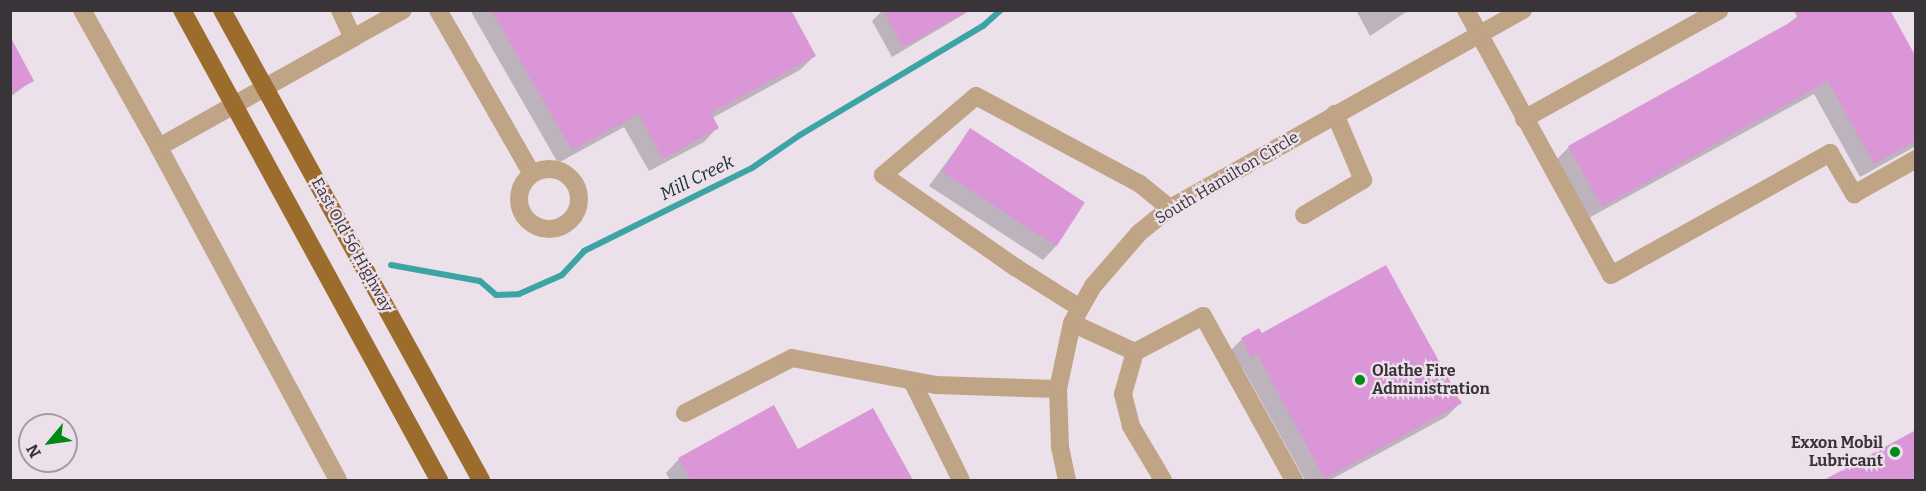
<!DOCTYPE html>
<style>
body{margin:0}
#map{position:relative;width:1926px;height:491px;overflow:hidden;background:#ece0eb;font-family:Bitter,serif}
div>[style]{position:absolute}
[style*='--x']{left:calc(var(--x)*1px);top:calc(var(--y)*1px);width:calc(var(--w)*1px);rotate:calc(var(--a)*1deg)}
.shadow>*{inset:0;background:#0003}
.stream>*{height:6px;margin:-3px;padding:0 3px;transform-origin:3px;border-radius:3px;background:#3ca4a5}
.building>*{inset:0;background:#da96d7;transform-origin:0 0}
.minor>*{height:18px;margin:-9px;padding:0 9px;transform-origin:9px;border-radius:9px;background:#bfa485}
.minor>.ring{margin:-9px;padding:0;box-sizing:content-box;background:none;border:18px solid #bfa485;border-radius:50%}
.major>*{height:18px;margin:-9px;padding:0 9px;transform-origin:9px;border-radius:9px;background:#9c6c2d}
.dots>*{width:16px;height:16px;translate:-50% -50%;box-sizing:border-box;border:3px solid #ece0eb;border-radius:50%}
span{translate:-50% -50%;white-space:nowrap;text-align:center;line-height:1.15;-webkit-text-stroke:4.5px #ece0eb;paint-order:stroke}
.street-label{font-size:16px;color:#393438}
.poi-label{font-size:16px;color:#393438;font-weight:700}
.left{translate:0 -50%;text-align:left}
.right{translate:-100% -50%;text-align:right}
.water-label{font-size:18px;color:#182f2f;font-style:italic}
.frame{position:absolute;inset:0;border:12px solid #393438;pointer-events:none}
.north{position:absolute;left:18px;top:413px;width:60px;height:60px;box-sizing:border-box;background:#ece0eb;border:2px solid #a49ba3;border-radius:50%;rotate:241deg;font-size:16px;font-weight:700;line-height:24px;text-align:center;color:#393438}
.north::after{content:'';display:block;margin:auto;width:21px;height:27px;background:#008915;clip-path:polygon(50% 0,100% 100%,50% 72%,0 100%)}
</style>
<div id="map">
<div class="shadow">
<div style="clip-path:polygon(470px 10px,789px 10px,814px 56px,800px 70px,712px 118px,717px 128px,704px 142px,649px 171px,624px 127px,558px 163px)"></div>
<div style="clip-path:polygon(883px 10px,971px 10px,892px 57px,872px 21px)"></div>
<div style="clip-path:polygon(1356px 10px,1409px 10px,1370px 36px)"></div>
<div style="clip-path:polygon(1805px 10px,1916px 60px,1916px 146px,1860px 177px,1814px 94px,1587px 219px,1555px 161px,1569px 147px,1784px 27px)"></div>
<div style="clip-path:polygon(10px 40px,33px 80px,10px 97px)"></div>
<div style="clip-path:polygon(970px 130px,1056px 246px,1043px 260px,929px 186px)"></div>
<div style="clip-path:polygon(1242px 339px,1460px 403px,1446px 417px,1330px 480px,1305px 480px,1242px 367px,1237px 370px,1228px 353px)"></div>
<div style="clip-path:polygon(873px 410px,912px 480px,670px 480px,666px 473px,679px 459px,798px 451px)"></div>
<div style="clip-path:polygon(1916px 432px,1916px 480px,1831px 480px,1836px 475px)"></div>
</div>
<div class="stream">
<div style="--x:391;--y:265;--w:90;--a:10.2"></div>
<div style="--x:480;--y:281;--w:21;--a:41"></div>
<div style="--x:496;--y:295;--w:23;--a:-2"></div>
<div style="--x:519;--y:294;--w:47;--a:-23.8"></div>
<div style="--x:562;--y:275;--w:33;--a:-47"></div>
<div style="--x:584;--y:251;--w:187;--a:-26.3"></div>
<div style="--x:752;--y:168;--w:58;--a:-34.5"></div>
<div style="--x:800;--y:135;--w:213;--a:-30.8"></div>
<div style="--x:983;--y:26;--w:24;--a:-42"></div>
</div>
<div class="building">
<div style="clip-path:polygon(491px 10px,791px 10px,816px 56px,711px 113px,719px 128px,663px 159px,639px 114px,572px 150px)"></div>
<div style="clip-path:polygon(883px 10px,970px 10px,903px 47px)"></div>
<div style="clip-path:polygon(1793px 10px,1890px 10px,1916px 57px,1916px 141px,1874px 164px,1828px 81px,1602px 207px,1568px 146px,1798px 18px)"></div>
<div style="clip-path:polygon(10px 36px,34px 81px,10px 94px)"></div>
<div style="left:970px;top:128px;width:137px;height:52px;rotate:33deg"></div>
<div style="clip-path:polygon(1386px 265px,1462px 403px,1325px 479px,1257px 354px,1251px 357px,1241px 338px,1259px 328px,1262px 333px)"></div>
<div style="clip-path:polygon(774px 405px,798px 449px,873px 408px,913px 480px,691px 480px,678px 458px)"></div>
<div style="clip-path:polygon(1916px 430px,1916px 480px,1824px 480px)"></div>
</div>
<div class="minor">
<div style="--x:82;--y:10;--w:157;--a:60.7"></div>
<div style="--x:438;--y:10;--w:189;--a:60.2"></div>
<div style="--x:1466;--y:10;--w:302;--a:61.3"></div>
<div style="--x:1611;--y:275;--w:251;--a:-29.1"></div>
<div style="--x:1830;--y:153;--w:48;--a:59.7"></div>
<div style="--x:1854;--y:194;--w:71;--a:-29.4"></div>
<div style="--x:353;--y:38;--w:57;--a:-29.2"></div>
<div style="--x:1524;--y:119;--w:224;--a:-29.1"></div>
<div class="ring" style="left:519px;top:169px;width:42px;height:42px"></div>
<div style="--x:1304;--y:215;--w:69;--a:-30.7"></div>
<div style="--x:1363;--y:180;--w:72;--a:-113"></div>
<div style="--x:1080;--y:308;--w:77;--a:-147.8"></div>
<div style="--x:1015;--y:267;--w:161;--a:-145.1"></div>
<div style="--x:883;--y:175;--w:122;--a:-40.3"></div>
<div style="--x:976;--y:96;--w:186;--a:28.2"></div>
<div style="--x:1140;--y:184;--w:38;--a:39"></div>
<div style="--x:1072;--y:323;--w:69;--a:24.7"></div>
<div style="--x:912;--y:381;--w:110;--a:63.7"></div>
<div style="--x:685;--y:413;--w:120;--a:-27.2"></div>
<div style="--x:792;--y:358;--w:147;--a:10.6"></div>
<div style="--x:936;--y:385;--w:122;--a:1.9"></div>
<div style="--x:338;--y:480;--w:378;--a:-118.3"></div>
<div style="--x:159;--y:147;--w:223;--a:-29.3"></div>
<div style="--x:353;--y:38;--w:31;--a:-115"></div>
<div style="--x:1067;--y:480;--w:35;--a:-102"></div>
<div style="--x:1060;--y:446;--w:57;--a:-92"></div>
<div style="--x:1058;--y:389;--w:67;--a:-78"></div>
<div style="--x:1072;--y:323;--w:43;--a:-60.4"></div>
<div style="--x:1093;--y:286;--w:70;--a:-49"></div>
<div style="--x:1139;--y:233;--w:40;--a:-39"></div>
<div style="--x:1170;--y:208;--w:405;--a:-29.3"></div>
<div style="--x:1163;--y:480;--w:63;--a:-120.7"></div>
<div style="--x:1131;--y:426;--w:33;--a:-104"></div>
<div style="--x:1123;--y:394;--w:44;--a:-74.1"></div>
<div style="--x:1135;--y:352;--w:77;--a:-27.9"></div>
<div style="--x:1203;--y:316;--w:188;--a:61"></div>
</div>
<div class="major">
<div style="--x:182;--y:10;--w:536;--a:61.33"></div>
<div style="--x:222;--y:10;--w:537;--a:61.14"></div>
</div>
<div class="dots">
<div style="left:1360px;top:380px;background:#008915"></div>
<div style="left:1895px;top:452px;background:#008915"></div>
</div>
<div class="street-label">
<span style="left:1227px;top:178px;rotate:-31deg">South Hamilton Circle</span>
<span style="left:352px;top:245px;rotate:61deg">East Old 56 Highway</span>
</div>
<div class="poi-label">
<span class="left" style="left:1372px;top:380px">Olathe Fire<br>Administration</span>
<span class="right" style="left:1883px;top:452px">Exxon Mobil<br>Lubricant</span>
</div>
<div class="water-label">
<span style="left:697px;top:178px;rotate:-26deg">Mill Creek</span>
</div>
<div class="frame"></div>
<div class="north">N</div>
</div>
